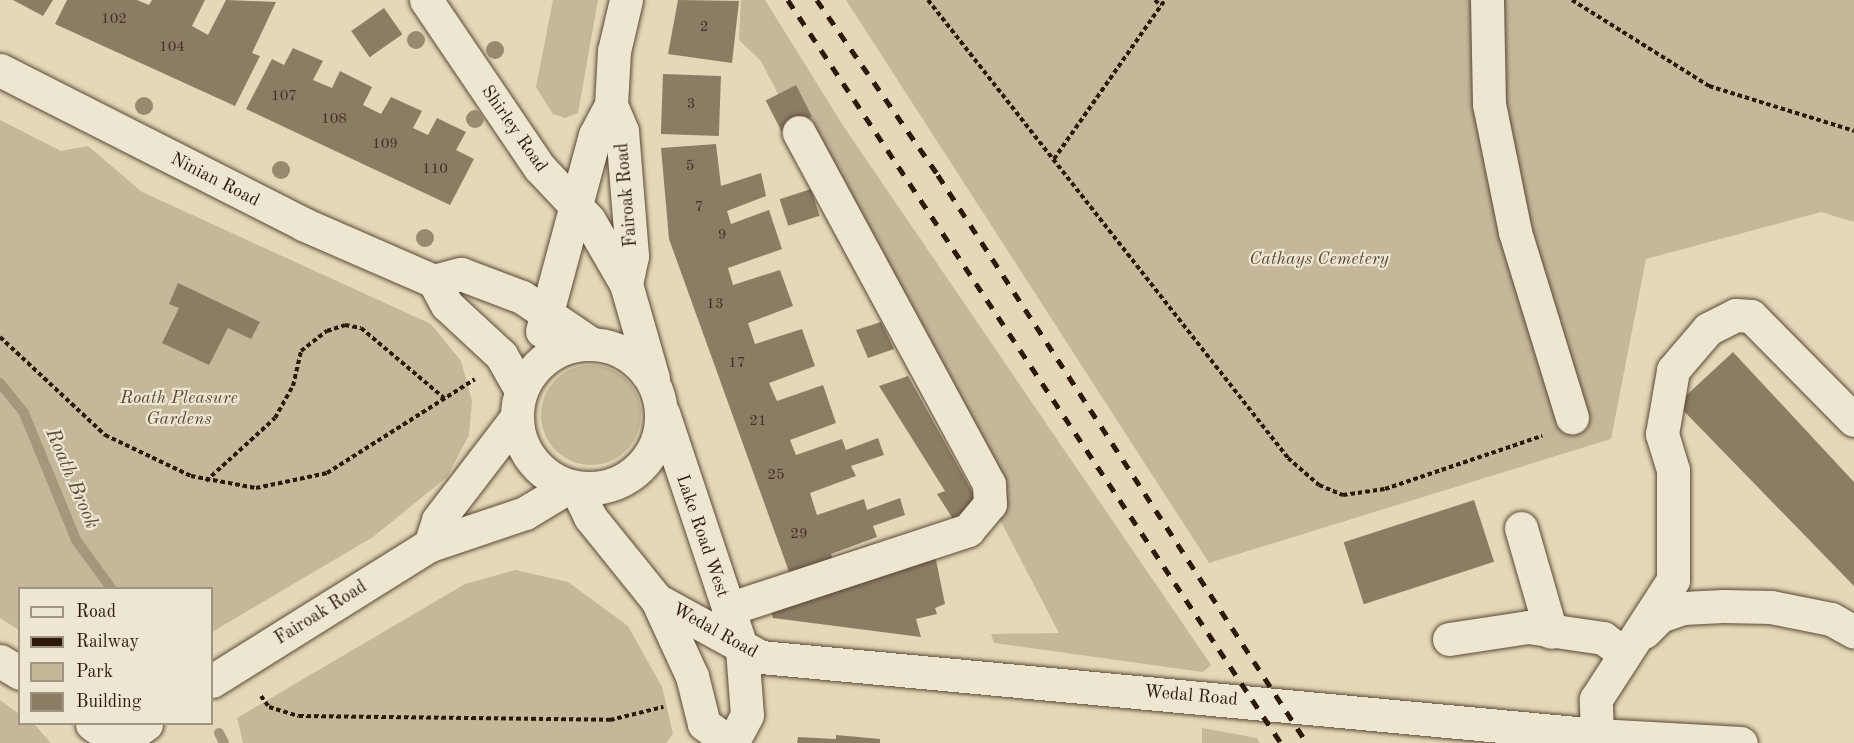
<!DOCTYPE html>
<style>
body{margin:0}
#map{position:relative;width:1854px;height:743px;overflow:hidden;background:#e4d8b8;font-family:"Old Standard TT",serif}
div>[style]{position:absolute}
[style*='--x']{left:calc(var(--x)*1px);top:calc(var(--y)*1px);width:calc(var(--w)*1px);rotate:calc(var(--a)*1deg)}
.green>*{inset:0;background:#c5b79a}
.round{border-radius:50%}
.stream>*{height:10px;margin:-5px;padding:0 5px;transform-origin:5px;border-radius:5px;background:#a6977c}
.building>*{inset:0;background:#8c7c64;transform-origin:0 0}
.path>*{height:4px;margin-top:-2px;transform-origin:0;background:repeating-linear-gradient(90deg,#2d1809 0 4.5px,transparent 0 7.5px)}
.roads{filter:drop-shadow(0 0 2px #5b4835) drop-shadow(0 0 2px #5b4835)}
.minor>*{height:33px;margin:-16.5px;padding:0 16.5px;transform-origin:16.5px;border-radius:16.5px;background:#ede6d1}
.minor>.ring{margin:-16.5px;padding:0;box-sizing:content-box;background:none;border:33px solid #ede6d1;border-radius:50%}
.rail>*{height:4.5px;margin-top:-2.25px;transform-origin:0;background:repeating-linear-gradient(90deg,#2d1809 0 10px,transparent 0 20px)}
.trees>*{width:18px;height:18px;margin:-9px;border-radius:50%;background:#99896f}
span{translate:-50% -50%;white-space:nowrap;text-align:center;line-height:1.15;-webkit-text-stroke:4.5px #ede6d1;paint-order:stroke}
.number-label{font-size:15px;color:#453120}
.number-label span{-webkit-text-stroke-width:0}
.street-label{font-size:18px;color:#2d1809}
.park-label{font-size:18px;color:#5b4834;font-style:italic}
.water-label{font-size:20px;color:#5d4b37;font-style:italic}
.legend{position:absolute;left:18px;top:587px;width:195px;height:138px;box-sizing:border-box;background:#ede6d1;border:2px solid #a09481;margin:0;padding:8px 10px;list-style:none;font-size:18px;color:#2d1809}
.legend li{display:flex;align-items:center;gap:12px;height:30px}
.legend b{width:30px;border:2px solid #a09481}
</style>
<div id="map">
<div class="green">
<div style="clip-path:polygon(553px 0,598px 0,578px 113px,565px 118px,553px 114px,536px 87px)"></div>
<div style="clip-path:polygon(741px 0,765px 0,844px 127px,1211px 665px,1203px 672px,994px 643px,991px 634px,1059px 633px,761px 61px,739px 40px)"></div>
<div style="clip-path:polygon(846px 0,1854px 0,1854px 222px,1821px 212px,1646px 259px,1611px 439px,1209px 563px)"></div>
<div style="clip-path:polygon(0 120px,61px 151px,88px 146px,142px 192px,431px 324px,461px 361px,472px 401px,469px 435px,447px 477px,373px 537px,212px 632px,212px 588px,20px 588px,19px 630px,0 618px)"></div>
<div class="round" style="left:541px;top:365px;width:100px;height:100px"></div>
<div style="clip-path:polygon(515px 570px,568px 582px,628px 626px,662px 687px,673px 734px,666px 743px,243px 743px,237px 718px,242px 715px,465px 584px)"></div>
<div style="clip-path:polygon(0 700px,19px 714px,20px 724px,34px 724px,51px 743px,0 743px)"></div>
<div style="clip-path:polygon(1202px 728px,1257px 738px,1260px 743px,1202px 743px)"></div>
</div>
<div class="stream">
<div style="--x:0;--y:383;--w:38;--a:51"></div>
<div style="--x:24;--y:413;--w:137;--a:67.7"></div>
<div style="--x:76;--y:540;--w:59;--a:53.9"></div>
<div style="--x:219;--y:733;--w:11;--a:63"></div>
</div>
<div class="building">
<div style="clip-path:polygon(13px 0,53px 0,43px 16px)"></div>
<div style="clip-path:polygon(67px 0,137px 0,149px 5px,152px 0,205px 0,192px 26px,208px 35px,226px 0,276px 2px,252px 53px,260px 56px,235px 106px,55px 24px)"></div>
<div style="clip-path:polygon(678px 0,739px 1px,732px 63px,668px 54px)"></div>
<div style="left:384px;top:8px;width:32px;height:40px;rotate:55deg"></div>
<div style="clip-path:polygon(293px 48px,323px 61px,313px 80px,332px 88px,340px 71px,372px 87px,363px 105px,381px 114px,391px 97px,422px 111px,413px 128px,428px 135px,437px 118px,466px 132px,456px 150px,474px 159px,450px 205px,246px 109px,272px 59px,284px 65px)"></div>
<div style="left:663px;top:74px;width:58px;height:60px;rotate:2deg"></div>
<div style="left:796px;top:85px;width:35px;height:34px;rotate:63deg"></div>
<div style="clip-path:polygon(716px 144px,721px 186px,761px 173px,766px 196px,727px 211px,731px 224px,769px 210px,782px 249px,728px 268px,733px 285px,780px 270px,793px 306px,748px 323px,755px 344px,802px 329px,815px 366px,769px 383px,777px 401px,823px 385px,836px 423px,790px 440px,796px 455px,842px 439px,846px 450px,878px 438px,884px 455px,851px 466px,856px 476px,810px 493px,817px 515px,864px 499px,867px 510px,900px 498px,905px 515px,873px 526px,877px 537px,831px 554px,835px 565px,792px 580px,669px 239px,661px 148px)"></div>
<div style="left:811px;top:189px;width:28px;height:33px;rotate:72deg"></div>
<div style="clip-path:polygon(178px 283px,260px 322px,251px 339px,228px 328px,209px 365px,162px 343px,179px 308px,169px 304px)"></div>
<div style="clip-path:polygon(881px 322px,894px 349px,868px 358px,856px 330px)"></div>
<div style="clip-path:polygon(1733px 352px,1854px 482px,1854px 586px,1677px 404px)"></div>
<div style="clip-path:polygon(908px 376px,979px 504px,955px 522px,937px 494px,945px 491px,879px 386px)"></div>
<div style="left:1474px;top:500px;width:65px;height:137px;rotate:72deg"></div>
<div style="clip-path:polygon(935px 555px,945px 604px,935px 608px,937px 614px,916px 619px,921px 637px,773px 618px,770px 606px)"></div>
<div style="clip-path:polygon(836px 735px,880px 739px,880px 743px,797px 743px,798px 737px,836px 739px)"></div>
</div>
<div class="path">
<div style="--x:928;--y:0;--w:583;--a:51.83"></div>
<div style="--x:1288;--y:458;--w:41;--a:41.1"></div>
<div style="--x:1319;--y:485;--w:26;--a:23"></div>
<div style="--x:1343;--y:495;--w:42;--a:-8.1"></div>
<div style="--x:1385;--y:489;--w:166;--a:-18.7"></div>
<div style="--x:1155;--y:0;--w:8;--a:45"></div>
<div style="--x:1572;--y:0;--w:162;--a:32.1"></div>
<div style="--x:1709;--y:86;--w:152;--a:17.2"></div>
<div style="--x:1054;--y:159;--w:194;--a:-55.1"></div>
<div style="--x:0;--y:337;--w:144;--a:43"></div>
<div style="--x:105;--y:435;--w:95;--a:25.5"></div>
<div style="--x:191;--y:476;--w:66;--a:10.5"></div>
<div style="--x:256;--y:488;--w:73;--a:-11.9"></div>
<div style="--x:327;--y:473;--w:175;--a:-32.4"></div>
<div style="--x:206;--y:481;--w:93;--a:-42.4"></div>
<div style="--x:275;--y:418;--w:37;--a:-61"></div>
<div style="--x:293;--y:386;--w:36;--a:-77"></div>
<div style="--x:301;--y:351;--w:33;--a:-38"></div>
<div style="--x:327;--y:331;--w:19;--a:-18"></div>
<div style="--x:345;--y:325;--w:16;--a:11"></div>
<div style="--x:361;--y:328;--w:109;--a:40.1"></div>
<div style="--x:261;--y:696;--w:14;--a:54"></div>
<div style="--x:269;--y:707;--w:31;--a:17"></div>
<div style="--x:299;--y:716;--w:311;--a:0.7"></div>
<div style="--x:610;--y:720;--w:55;--a:-13.8"></div>
</div>
<div class="roads">
<div class="minor">
<div style="--x:426;--y:0;--w:202;--a:55.9"></div>
<div style="--x:539;--y:167;--w:73;--a:46.7"></div>
<div style="--x:589;--y:220;--w:74;--a:60"></div>
<div style="--x:626;--y:0;--w:52;--a:103.2"></div>
<div style="--x:614;--y:51;--w:54;--a:93.2"></div>
<div style="--x:611;--y:105;--w:28;--a:67"></div>
<div style="--x:622;--y:131;--w:125;--a:85.4"></div>
<div style="--x:632;--y:256;--w:29;--a:102"></div>
<div style="--x:626;--y:284;--w:98;--a:74"></div>
<div style="--x:1487;--y:0;--w:104;--a:88.9"></div>
<div style="--x:1489;--y:104;--w:131;--a:78.5"></div>
<div style="--x:1515;--y:232;--w:194;--a:72.9"></div>
<div style="--x:0;--y:70;--w:340;--a:26.9"></div>
<div style="--x:303;--y:224;--w:143;--a:23.5"></div>
<div style="--x:434;--y:281;--w:28;--a:-15"></div>
<div style="--x:461;--y:274;--w:65;--a:20.7"></div>
<div style="--x:522;--y:297;--w:82;--a:34.1"></div>
<div style="--x:434;--y:281;--w:27;--a:62"></div>
<div style="--x:447;--y:305;--w:74;--a:42.8"></div>
<div style="--x:501;--y:355;--w:40;--a:60.3"></div>
<div style="--x:542;--y:331;--w:203;--a:-74.9"></div>
<div style="--x:595;--y:135;--w:34;--a:-62"></div>
<div class="ring" style="left:517px;top:344px;width:111px;height:111px"></div>
<div style="--x:663;--y:413;--w:249;--a:71.5"></div>
<div style="--x:742;--y:649;--w:66;--a:85.7"></div>
<div style="--x:747;--y:715;--w:32;--a:118"></div>
<div style="--x:576;--y:488;--w:32;--a:64"></div>
<div style="--x:590;--y:517;--w:107;--a:51.1"></div>
<div style="--x:657;--y:600;--w:84;--a:65.3"></div>
<div style="--x:692;--y:676;--w:49;--a:76"></div>
<div style="--x:704;--y:724;--w:32;--a:36"></div>
<div style="--x:1521;--y:528;--w:108;--a:73.9"></div>
<div style="--x:430;--y:545;--w:26;--a:-72"></div>
<div style="--x:438;--y:520;--w:130;--a:-52.5"></div>
<div style="--x:657;--y:600;--w:119;--a:28.7"></div>
<div style="--x:761;--y:657;--w:840;--a:5.33"></div>
<div style="--x:1597;--y:735;--w:144;--a:3.2"></div>
<div style="--x:728;--y:609;--w:253;--a:-18.2"></div>
<div style="--x:968;--y:530;--w:34;--a:-50"></div>
<div style="--x:990;--y:504;--w:20;--a:-93"></div>
<div style="--x:989;--y:484;--w:400;--a:-118.4"></div>
<div style="--x:1644;--y:632;--w:23;--a:-45"></div>
<div style="--x:1660;--y:616;--w:24;--a:-19"></div>
<div style="--x:1683;--y:608;--w:40;--a:-2.9"></div>
<div style="--x:1723;--y:606;--w:48;--a:1.2"></div>
<div style="--x:1771;--y:607;--w:61;--a:11.3"></div>
<div style="--x:1831;--y:619;--w:26;--a:29"></div>
<div style="--x:1449;--y:639;--w:80;--a:-8.6"></div>
<div style="--x:1528;--y:627;--w:76;--a:8.3"></div>
<div style="--x:1603;--y:638;--w:26;--a:36"></div>
<div style="--x:0;--y:661;--w:23;--a:31"></div>
<div style="--x:212;--y:681;--w:257;--a:-32"></div>
<div style="--x:430;--y:545;--w:100;--a:-18.6"></div>
<div style="--x:525;--y:513;--w:52;--a:-31"></div>
<div style="--x:92;--y:724;--w:34;--a:34"></div>
<div style="--x:1597;--y:735;--w:36;--a:-92"></div>
<div style="--x:1596;--y:699;--w:142;--a:-57.1"></div>
<div style="--x:1673;--y:580;--w:110;--a:-90"></div>
<div style="--x:1673;--y:470;--w:38;--a:-107"></div>
<div style="--x:1662;--y:434;--w:65;--a:-80.2"></div>
<div style="--x:1673;--y:370;--w:54;--a:-49.5"></div>
<div style="--x:1708;--y:329;--w:31;--a:-27"></div>
<div style="--x:1736;--y:315;--w:15;--a:4"></div>
<div style="--x:1751;--y:316;--w:146;--a:45.3"></div>
<div style="--x:119;--y:743;--w:33;--a:-35"></div>
</div>
</div>
<div class="rail">
<div style="--x:788;--y:0;--w:892;--a:56.43"></div>
<div style="--x:817;--y:0;--w:213;--a:55.3"></div>
<div style="--x:938;--y:175;--w:677;--a:56.99"></div>
</div>
<div class="trees">
<div style="left:416px;top:40px"></div>
<div style="left:495px;top:50px"></div>
<div style="left:144px;top:106px"></div>
<div style="left:475px;top:119px"></div>
<div style="left:281px;top:170px"></div>
<div style="left:425px;top:238px"></div>
</div>
<div class="number-label">
<span style="left:114px;top:20px">102</span>
<span style="left:704px;top:28px">2</span>
<span style="left:172px;top:48px">104</span>
<span style="left:284px;top:97px">107</span>
<span style="left:691px;top:105px">3</span>
<span style="left:334px;top:120px">108</span>
<span style="left:385px;top:145px">109</span>
<span style="left:690px;top:167px">5</span>
<span style="left:435px;top:170px">110</span>
<span style="left:699px;top:208px">7</span>
<span style="left:722px;top:236px">9</span>
<span style="left:715px;top:305px">13</span>
<span style="left:737px;top:364px">17</span>
<span style="left:758px;top:422px">21</span>
<span style="left:776px;top:476px">25</span>
<span style="left:799px;top:535px">29</span>
</div>
<div class="street-label">
<span style="left:514px;top:129px;rotate:55deg">Shirley Road</span>
<span style="left:215px;top:180px;rotate:27deg">Ninian Road</span>
<span style="left:627px;top:195px;rotate:-95deg">Fairoak Road</span>
<span style="left:702px;top:536px;rotate:71deg">Lake Road West</span>
<span style="left:321px;top:613px;rotate:-32deg">Fairoak Road</span>
<span style="left:715px;top:631px;rotate:29deg">Wedal Road</span>
<span style="left:1191px;top:696px;rotate:5deg">Wedal Road</span>
</div>
<div class="park-label">
<span style="left:1319px;top:259px">Cathays Cemetery</span>
<span style="left:179px;top:409px">Roath Pleasure<br>Gardens</span>
</div>
<div class="water-label">
<span style="left:71px;top:479px;rotate:67deg">Roath Brook</span>
</div>
<ul class="legend">
<li><b style="height:8px;background:#ede6d1"></b>Road</li>
<li><b style="height:8px;background:#2d1809"></b>Railway</li>
<li><b style="height:16px;background:#c5b79a"></b>Park</li>
<li><b style="height:16px;background:#8c7c64"></b>Building</li>
</ul>
</div>
